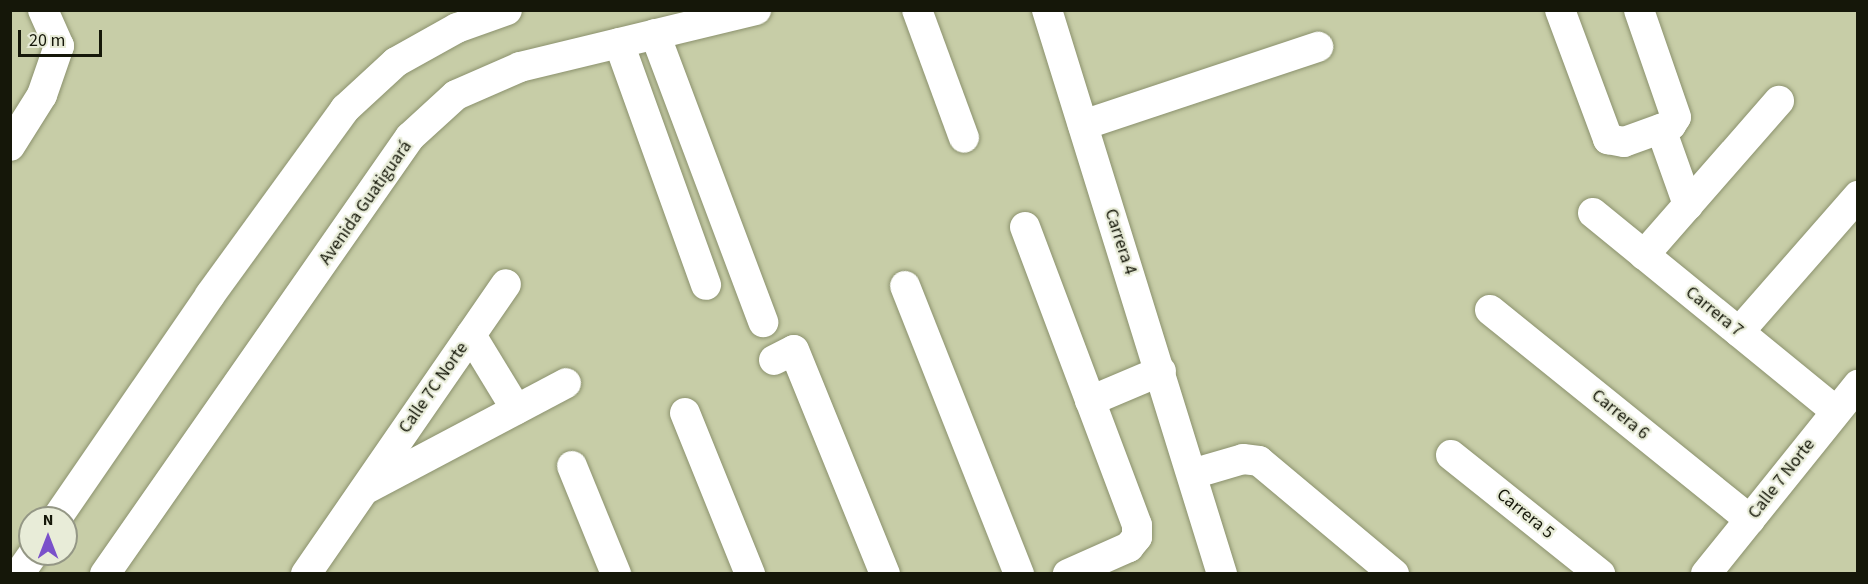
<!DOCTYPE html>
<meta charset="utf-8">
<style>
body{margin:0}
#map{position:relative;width:1868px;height:584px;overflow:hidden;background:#c7cda7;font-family:"Source Sans 3",sans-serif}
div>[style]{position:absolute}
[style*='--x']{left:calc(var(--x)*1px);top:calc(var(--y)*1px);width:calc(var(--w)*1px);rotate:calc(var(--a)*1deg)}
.roads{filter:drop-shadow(0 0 2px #8b916d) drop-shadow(0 0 2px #8b916d)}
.minor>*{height:30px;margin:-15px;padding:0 15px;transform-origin:15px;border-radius:15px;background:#fff}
span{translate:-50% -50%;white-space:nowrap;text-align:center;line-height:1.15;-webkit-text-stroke:4.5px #e8ecd8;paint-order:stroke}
.street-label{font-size:18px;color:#151709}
.frame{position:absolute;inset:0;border:12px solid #151709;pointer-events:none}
.north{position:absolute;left:18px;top:506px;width:60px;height:60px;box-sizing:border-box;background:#e8ecd8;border:2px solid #949785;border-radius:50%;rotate:0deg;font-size:16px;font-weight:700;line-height:24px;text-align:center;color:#151709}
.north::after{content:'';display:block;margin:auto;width:21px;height:27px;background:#7a51ca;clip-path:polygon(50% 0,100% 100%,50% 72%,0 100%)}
.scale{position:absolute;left:18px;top:30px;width:84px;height:27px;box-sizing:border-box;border:3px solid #151709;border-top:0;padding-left:8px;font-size:18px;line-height:21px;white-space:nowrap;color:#151709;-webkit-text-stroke:4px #e8ecd8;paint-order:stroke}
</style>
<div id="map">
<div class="roads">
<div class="minor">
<div style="--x:917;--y:10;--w:136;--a:69.8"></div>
<div style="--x:1047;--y:10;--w:591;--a:72.76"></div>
<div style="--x:1560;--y:10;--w:138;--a:69.6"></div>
<div style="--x:1608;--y:139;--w:16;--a:11"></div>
<div style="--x:1624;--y:142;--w:50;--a:-19.9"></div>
<div style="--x:1671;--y:125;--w:9;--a:-58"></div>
<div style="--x:1676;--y:117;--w:113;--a:-109.1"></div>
<div style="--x:655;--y:34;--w:308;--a:69.4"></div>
<div style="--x:619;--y:43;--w:257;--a:70.2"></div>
<div style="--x:1083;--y:125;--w:248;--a:-18.4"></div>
<div style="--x:1661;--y:129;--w:81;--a:70.4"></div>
<div style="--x:10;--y:146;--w:60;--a:-57.9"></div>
<div style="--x:42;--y:95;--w:52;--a:-70.9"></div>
<div style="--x:59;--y:46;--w:39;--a:-114"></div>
<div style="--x:1593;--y:213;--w:313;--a:39.2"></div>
<div style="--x:1025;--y:227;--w:318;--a:69.4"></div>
<div style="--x:1137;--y:525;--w:12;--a:90"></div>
<div style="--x:1137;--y:537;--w:13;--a:129"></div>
<div style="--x:1129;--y:547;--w:67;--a:156.1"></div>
<div style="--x:1644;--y:255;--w:205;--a:-48.8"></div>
<div style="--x:905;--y:286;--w:310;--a:68.4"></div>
<div style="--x:1490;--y:310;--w:334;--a:38.9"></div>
<div style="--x:1739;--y:332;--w:181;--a:-48.8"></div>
<div style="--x:471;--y:335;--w:87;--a:58.7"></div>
<div style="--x:774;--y:360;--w:22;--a:-27"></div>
<div style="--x:794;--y:350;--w:242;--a:67.9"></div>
<div style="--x:1090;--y:401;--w:77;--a:-22.9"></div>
<div style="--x:685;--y:413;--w:174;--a:68"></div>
<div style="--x:1451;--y:455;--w:191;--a:38.6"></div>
<div style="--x:572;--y:466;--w:117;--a:67.8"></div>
<div style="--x:1192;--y:474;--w:53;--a:-16.4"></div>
<div style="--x:1243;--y:459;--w:16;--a:7"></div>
<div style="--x:1259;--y:461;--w:176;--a:39.9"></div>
<div style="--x:368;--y:488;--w:224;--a:-27.9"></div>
<div style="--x:57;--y:518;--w:270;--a:-55.5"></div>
<div style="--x:210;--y:295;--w:230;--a:-54"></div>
<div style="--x:345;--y:109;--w:69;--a:-42.7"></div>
<div style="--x:396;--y:62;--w:70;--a:-29.1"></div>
<div style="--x:457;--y:28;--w:53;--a:-19.8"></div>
<div style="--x:19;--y:574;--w:24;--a:-55"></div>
<div style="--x:105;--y:574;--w:533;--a:-55.09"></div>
<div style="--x:410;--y:137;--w:62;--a:-42.4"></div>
<div style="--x:456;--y:95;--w:70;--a:-23.6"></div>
<div style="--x:520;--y:67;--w:243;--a:-13.6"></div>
<div style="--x:306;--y:574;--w:352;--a:-55.4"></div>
<div style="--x:1706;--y:574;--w:243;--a:-51.2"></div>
</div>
</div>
<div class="street-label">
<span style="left:366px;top:203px;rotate:-55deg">Avenida Guatiguará</span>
<span style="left:1120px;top:242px;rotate:72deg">Carrera 4</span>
<span style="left:1714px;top:312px;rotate:39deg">Carrera 7</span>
<span style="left:434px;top:388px;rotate:-55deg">Calle 7C Norte</span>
<span style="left:1620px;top:415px;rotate:39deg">Carrera 6</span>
<span style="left:1782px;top:479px;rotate:-52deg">Calle 7 Norte</span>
<span style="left:1525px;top:514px;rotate:39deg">Carrera 5</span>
</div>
<div class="frame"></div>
<div class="north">N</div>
<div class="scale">20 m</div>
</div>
